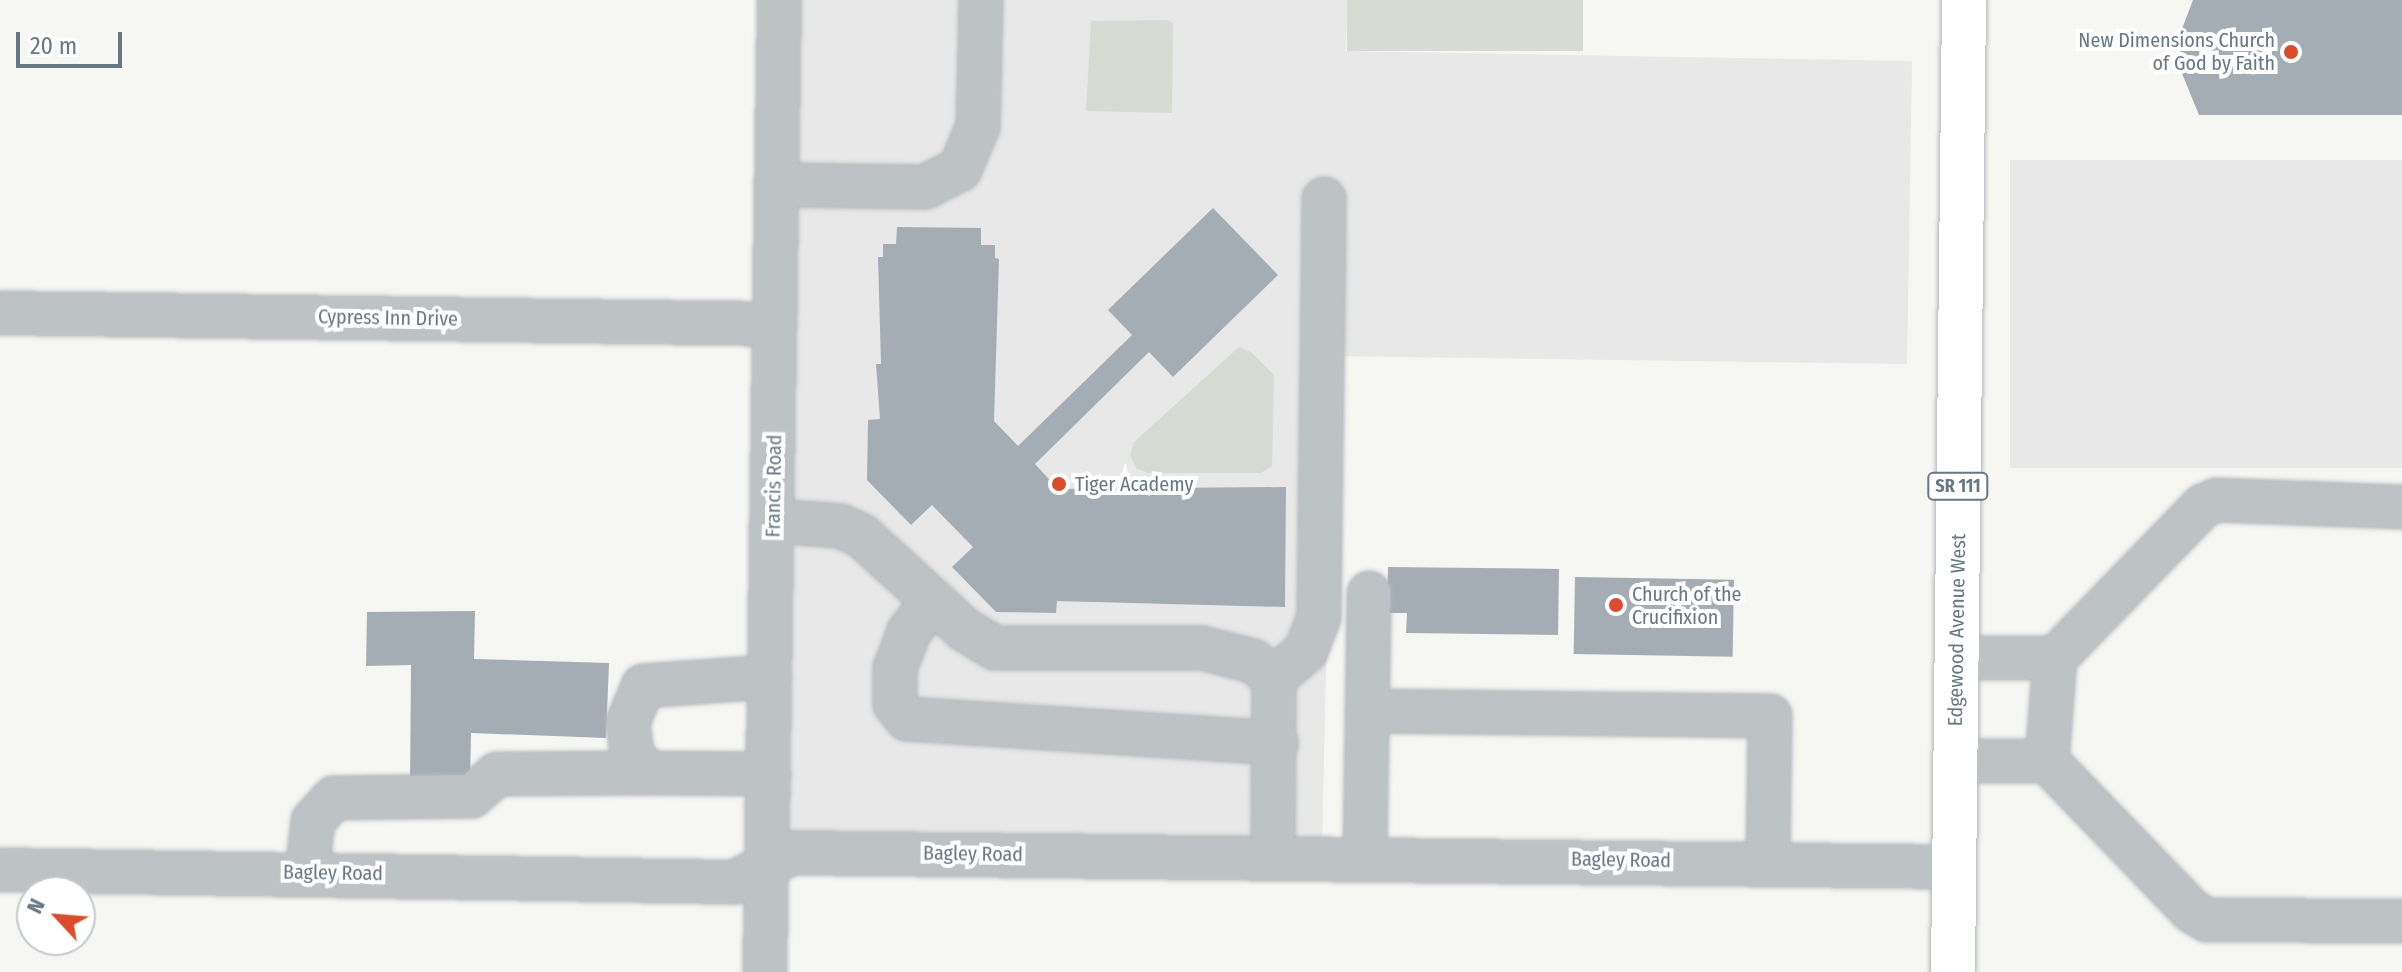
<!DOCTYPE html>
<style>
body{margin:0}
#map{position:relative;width:2402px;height:972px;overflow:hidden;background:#f6f6f3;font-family:"Fira Sans Condensed",sans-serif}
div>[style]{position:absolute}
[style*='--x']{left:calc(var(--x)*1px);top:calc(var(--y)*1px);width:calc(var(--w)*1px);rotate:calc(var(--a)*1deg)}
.built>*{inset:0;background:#e7e8e7;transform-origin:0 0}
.green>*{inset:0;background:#d6dbd3;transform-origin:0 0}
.building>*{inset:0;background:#a4adb3;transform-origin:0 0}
.roads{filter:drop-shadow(0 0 2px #b1b6ba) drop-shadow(0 0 2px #b1b6ba)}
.minor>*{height:42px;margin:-21px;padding:0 21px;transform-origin:21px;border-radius:21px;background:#bdc2c5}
.major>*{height:44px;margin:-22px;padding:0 22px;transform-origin:22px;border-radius:22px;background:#fff}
.dots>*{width:22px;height:22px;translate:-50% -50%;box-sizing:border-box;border:4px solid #fff;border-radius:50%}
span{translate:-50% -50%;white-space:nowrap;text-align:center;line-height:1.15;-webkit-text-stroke:8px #fff;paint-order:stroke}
.shield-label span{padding:2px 6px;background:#fff;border:2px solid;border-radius:6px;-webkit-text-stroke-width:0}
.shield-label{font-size:18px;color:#667883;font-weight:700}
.poi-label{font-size:20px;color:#667883}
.right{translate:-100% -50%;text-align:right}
.left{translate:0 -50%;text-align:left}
.street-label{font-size:20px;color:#667883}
.north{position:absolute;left:16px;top:876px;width:80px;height:80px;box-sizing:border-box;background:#fff;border:2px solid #c2c9cd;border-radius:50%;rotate:296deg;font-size:22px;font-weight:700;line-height:32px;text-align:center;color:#667883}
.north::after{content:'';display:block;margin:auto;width:28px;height:36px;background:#dd4b2d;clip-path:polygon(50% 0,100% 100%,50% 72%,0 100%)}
.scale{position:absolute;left:16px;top:32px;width:106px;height:36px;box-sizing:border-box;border:4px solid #667883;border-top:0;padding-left:10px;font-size:24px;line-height:28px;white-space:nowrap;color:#667883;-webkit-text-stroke:6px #fff;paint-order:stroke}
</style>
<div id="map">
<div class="built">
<div style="clip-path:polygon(794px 0,1347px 0,1346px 51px,1912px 61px,1907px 364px,1333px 356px,1322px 845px,783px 835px)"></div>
<div style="left:2402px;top:160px;width:308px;height:392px;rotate:90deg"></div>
</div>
<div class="green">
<div style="left:1347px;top:0;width:236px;height:51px"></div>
<div style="clip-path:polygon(1167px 20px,1173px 23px,1172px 113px,1086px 111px,1091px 21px)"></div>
<div style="clip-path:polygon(1239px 347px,1251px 352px,1274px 375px,1272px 466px,1261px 473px,1148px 473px,1136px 468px,1130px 455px,1134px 442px)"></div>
</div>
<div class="building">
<div style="clip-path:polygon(2193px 0,2402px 0,2402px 115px,2199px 115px,2181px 71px,2180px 34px)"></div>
<div style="clip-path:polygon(1213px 208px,1278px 275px,1173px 377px,1149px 352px,1035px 464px,1058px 489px,1286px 487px,1285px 607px,1057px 601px,1056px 613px,996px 612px,952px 567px,973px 547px,932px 505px,911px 525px,867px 480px,868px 420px,880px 419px,876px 364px,881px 364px,878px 257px,883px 257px,883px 244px,896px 244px,897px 227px,981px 228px,981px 245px,995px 245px,995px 258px,999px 259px,994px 421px,1018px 446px,1132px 335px,1108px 310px)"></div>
<div style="clip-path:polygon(1388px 567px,1559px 569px,1558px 635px,1406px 633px,1407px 613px,1387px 613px)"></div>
<div style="left:1575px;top:577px;width:159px;height:77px;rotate:1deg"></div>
<div style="clip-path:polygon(475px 611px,474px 659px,609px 663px,606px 738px,471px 733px,470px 788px,410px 788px,411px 665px,366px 666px,367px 612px)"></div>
</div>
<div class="roads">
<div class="minor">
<div style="--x:777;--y:185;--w:148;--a:0.8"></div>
<div style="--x:925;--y:187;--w:39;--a:-27"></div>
<div style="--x:960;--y:169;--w:47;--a:-67.3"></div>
<div style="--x:978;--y:126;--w:126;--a:-88.6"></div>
<div style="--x:0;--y:313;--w:775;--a:0.81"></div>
<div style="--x:2402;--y:507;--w:185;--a:-177.8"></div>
<div style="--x:2217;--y:500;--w:15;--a:157"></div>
<div style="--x:2203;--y:506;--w:212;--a:134.2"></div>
<div style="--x:2055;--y:658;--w:103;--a:94.4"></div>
<div style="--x:2047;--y:761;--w:209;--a:46"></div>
<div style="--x:2192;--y:911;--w:17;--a:31"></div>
<div style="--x:2207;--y:920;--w:195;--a:0.3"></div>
<div style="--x:773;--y:521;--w:67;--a:4.3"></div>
<div style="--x:840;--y:526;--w:24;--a:24"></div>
<div style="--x:862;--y:536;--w:139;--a:42.4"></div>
<div style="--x:965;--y:630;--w:35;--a:31"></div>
<div style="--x:995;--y:648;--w:207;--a:0"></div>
<div style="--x:1202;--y:648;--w:53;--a:14.3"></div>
<div style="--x:1253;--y:661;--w:27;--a:39"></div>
<div style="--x:1274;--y:678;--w:179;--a:90.3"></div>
<div style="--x:933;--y:601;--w:39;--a:128"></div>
<div style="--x:909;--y:632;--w:39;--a:111"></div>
<div style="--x:895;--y:668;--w:36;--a:90"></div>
<div style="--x:895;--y:704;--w:19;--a:51"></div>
<div style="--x:907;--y:719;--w:370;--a:3.7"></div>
<div style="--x:1957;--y:658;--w:98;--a:0"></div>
<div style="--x:1274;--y:678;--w:42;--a:-40.2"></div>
<div style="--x:1306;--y:651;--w:36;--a:-69"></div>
<div style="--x:1319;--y:617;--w:418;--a:-89.3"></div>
<div style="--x:1367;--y:711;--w:403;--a:0.7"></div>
<div style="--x:1770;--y:716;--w:146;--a:90.8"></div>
<div style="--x:1955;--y:761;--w:92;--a:0"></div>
<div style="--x:769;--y:774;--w:122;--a:-179.5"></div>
<div style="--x:647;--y:773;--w:24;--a:-128"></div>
<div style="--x:632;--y:754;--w:32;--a:-97"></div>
<div style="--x:628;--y:722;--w:39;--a:-67"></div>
<div style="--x:643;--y:686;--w:127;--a:-4.1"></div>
<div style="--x:1365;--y:858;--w:265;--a:-89.1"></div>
<div style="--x:0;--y:870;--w:735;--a:0.94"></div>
<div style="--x:735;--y:882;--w:64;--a:-27"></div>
<div style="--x:792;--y:853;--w:1162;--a:0.69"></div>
<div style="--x:307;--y:873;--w:52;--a:-83.4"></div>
<div style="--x:313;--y:821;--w:31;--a:-48"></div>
<div style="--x:334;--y:798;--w:138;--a:-0.8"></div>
<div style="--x:472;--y:796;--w:33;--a:-41"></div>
<div style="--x:497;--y:774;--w:150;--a:-0.4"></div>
<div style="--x:765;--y:972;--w:972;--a:-89.17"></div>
</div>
<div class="major">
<div style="--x:1953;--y:972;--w:972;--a:-89.35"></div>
</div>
</div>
<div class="dots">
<div style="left:2291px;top:52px;background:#dd4b2d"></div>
<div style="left:1059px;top:484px;background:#dd4b2d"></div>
<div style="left:1616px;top:605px;background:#dd4b2d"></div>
</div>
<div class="shield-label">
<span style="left:1958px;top:486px">SR 111</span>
</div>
<div class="poi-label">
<span class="right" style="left:2275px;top:52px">New Dimensions Church<br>of God by Faith</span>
<span class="left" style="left:1075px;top:484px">Tiger Academy</span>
<span class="left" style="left:1632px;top:606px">Church of the<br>Crucifixion</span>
</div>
<div class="street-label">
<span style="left:388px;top:318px;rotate:1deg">Cypress Inn Drive</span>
<span style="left:774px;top:486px;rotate:-89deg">Francis Road</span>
<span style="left:1957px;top:630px;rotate:-89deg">Edgewood Avenue West</span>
<span style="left:973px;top:854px;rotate:1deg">Bagley Road</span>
<span style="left:1621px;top:860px;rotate:1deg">Bagley Road</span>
<span style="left:333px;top:873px;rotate:1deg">Bagley Road</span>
</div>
<div class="north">N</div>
<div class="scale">20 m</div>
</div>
